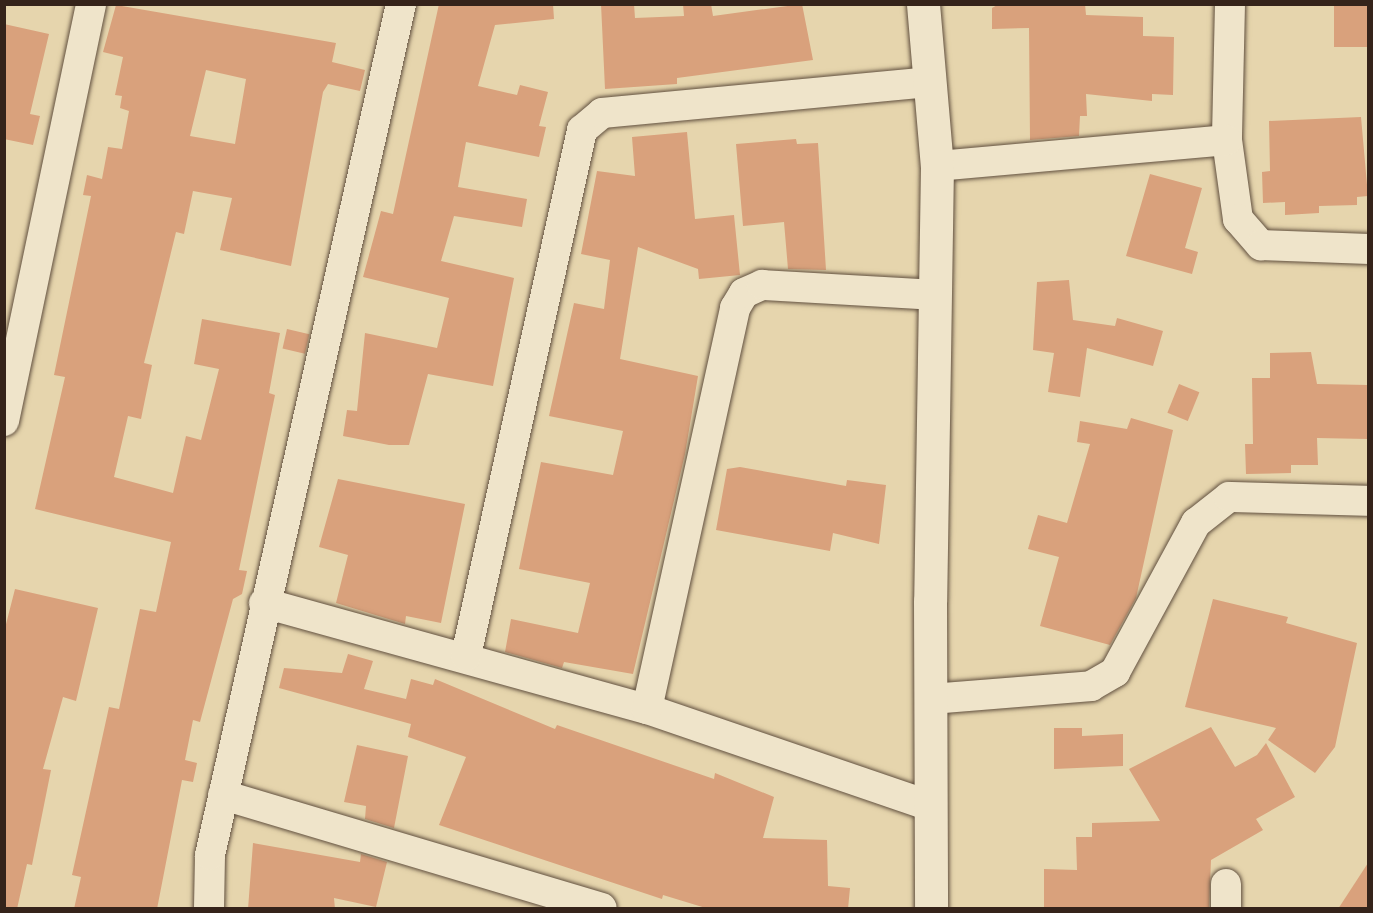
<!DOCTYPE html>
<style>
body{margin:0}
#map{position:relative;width:1373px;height:913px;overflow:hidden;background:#e6d5ad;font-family:"IM FELL Great Primer",serif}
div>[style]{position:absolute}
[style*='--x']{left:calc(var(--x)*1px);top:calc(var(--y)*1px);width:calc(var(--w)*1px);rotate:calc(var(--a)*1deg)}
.building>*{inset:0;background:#d9a17c;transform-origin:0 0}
.roads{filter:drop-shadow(0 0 2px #61503f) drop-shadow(0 0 2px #61503f)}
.minor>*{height:30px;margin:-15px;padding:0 15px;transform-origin:15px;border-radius:15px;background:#efe4ca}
.tertiary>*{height:33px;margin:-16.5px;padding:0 16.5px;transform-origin:16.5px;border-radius:16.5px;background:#efe4ca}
span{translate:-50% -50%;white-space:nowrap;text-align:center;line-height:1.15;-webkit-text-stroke:4.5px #efe4ca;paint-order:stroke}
.frame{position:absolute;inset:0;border:6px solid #35231a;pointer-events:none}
</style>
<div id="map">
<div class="building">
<div style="clip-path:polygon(439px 4px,553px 4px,554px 19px,495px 25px,478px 86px,517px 95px,520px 85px,548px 92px,539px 126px,546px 127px,539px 157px,466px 142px,458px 187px,527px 199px,522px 227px,454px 216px,441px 261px,514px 278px,493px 386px,428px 374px,409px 445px,389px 445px,343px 436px,347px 410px,357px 411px,365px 333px,437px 348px,449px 298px,363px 277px,381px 211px,393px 214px)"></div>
<div style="clip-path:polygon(601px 4px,634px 4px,635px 18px,684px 16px,683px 4px,711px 4px,713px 16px,802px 4px,813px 60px,677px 78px,677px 84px,605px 89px)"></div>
<div style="clip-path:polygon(999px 4px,1085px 4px,1086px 15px,1143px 17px,1143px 36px,1174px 37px,1173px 95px,1152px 94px,1152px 101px,1086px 94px,1087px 116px,1080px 116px,1079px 136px,1030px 140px,1029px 28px,992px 29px,992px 8px)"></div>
<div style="left:1334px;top:4px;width:34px;height:43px"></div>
<div style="clip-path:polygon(evenodd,116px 5px,336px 43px,332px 62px,365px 70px,360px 91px,328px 84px,323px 92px,291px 266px,220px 250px,232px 198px,193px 191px,184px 234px,176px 232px,144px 363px,152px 365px,141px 419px,128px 416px,114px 477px,173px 493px,186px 436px,201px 440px,219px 369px,194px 364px,202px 319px,280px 333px,269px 393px,275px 395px,239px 570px,247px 571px,242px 594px,233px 599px,200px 722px,193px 720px,185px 760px,197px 763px,193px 782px,182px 780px,157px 909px,74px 909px,81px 877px,72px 875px,109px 707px,119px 709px,140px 609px,156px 612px,171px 542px,35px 509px,65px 377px,54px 375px,91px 196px,83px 195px,87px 175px,102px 179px,108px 147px,122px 149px,129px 111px,120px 108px,122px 96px,115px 95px,123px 57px,103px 52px,116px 5px,206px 70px,246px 79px,235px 144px,190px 136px,206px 70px)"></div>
<div style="clip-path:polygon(4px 24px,49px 34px,30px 114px,40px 116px,33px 145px,4px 139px)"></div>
<div style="clip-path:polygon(1361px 117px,1368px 196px,1357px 197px,1357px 205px,1319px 206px,1319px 213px,1285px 215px,1285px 202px,1263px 203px,1262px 172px,1270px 171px,1269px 121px)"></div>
<div style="clip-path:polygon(687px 132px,695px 219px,734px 215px,740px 275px,699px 279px,698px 269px,638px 247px,620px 359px,698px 376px,685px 454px,633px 674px,564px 662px,562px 668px,505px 652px,511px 619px,578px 633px,590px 583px,519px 569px,541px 462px,613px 475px,623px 431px,549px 416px,574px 303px,604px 309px,610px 260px,581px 254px,597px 171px,635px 176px,632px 137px)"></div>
<div style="clip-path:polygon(796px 139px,797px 144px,818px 143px,826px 270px,788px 269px,784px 222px,743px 226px,736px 144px)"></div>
<div style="clip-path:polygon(1150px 174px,1202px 188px,1185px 248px,1198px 252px,1192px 274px,1126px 256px)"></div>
<div style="clip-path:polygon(1069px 280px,1073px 320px,1115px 326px,1117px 318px,1163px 331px,1153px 366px,1087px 348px,1080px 397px,1048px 392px,1054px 353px,1033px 350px,1037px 282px)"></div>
<div style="left:287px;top:329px;width:23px;height:20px;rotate:13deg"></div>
<div style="clip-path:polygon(1311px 352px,1317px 384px,1368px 385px,1368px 439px,1317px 438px,1318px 465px,1291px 465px,1291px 473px,1246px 474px,1245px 444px,1253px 444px,1252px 378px,1270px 378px,1270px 353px)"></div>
<div style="left:1179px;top:384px;width:22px;height:31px;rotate:22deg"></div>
<div style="clip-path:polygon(1131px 418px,1173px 430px,1136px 598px,1110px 645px,1040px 626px,1059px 557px,1028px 549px,1038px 515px,1067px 523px,1090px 444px,1077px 442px,1080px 421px,1127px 429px)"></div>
<div style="clip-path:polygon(740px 467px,846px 486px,847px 480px,886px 485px,879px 544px,833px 533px,830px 551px,716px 530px,727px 469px)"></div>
<div style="clip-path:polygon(338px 479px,465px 504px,441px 623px,406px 616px,405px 624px,336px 603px,348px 555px,319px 547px)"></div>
<div style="clip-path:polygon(15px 589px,98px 608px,76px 701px,63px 697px,43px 769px,51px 770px,32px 865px,27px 864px,17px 909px,4px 909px,4px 632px)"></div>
<div style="clip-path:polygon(1213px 599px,1288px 617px,1286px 623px,1357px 643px,1335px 747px,1315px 773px,1268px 740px,1276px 728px,1185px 707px)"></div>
<div style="clip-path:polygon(348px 654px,373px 661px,364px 689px,406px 699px,411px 679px,433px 685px,435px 679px,555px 729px,557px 725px,714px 779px,715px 773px,774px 797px,763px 838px,827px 840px,828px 886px,850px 888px,848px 909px,709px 909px,663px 895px,662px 899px,439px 825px,466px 757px,408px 737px,411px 724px,279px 688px,284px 668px,342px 673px)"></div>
<div style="clip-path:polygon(1211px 727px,1235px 767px,1257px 755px,1266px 743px,1295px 797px,1256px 819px,1263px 830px,1211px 860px,1209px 909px,1044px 909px,1044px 869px,1077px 870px,1076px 837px,1092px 837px,1092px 823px,1160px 821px,1129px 769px)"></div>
<div style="clip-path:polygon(1054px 728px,1082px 728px,1082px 736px,1123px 734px,1123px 766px,1054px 769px)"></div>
<div style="clip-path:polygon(357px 745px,408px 756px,394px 828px,365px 819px,366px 806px,344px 802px)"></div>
<div style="clip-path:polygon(253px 843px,360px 862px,361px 854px,387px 862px,376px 907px,334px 898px,335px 909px,248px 909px)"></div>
<div style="clip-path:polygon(1368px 863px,1368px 909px,1338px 909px)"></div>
</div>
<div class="roads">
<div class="minor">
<div style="--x:1230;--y:4;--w:136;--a:91.3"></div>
<div style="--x:1227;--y:140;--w:80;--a:82.1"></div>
<div style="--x:1238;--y:219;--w:35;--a:49"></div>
<div style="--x:1261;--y:245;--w:107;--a:2.1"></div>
<div style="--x:937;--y:166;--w:291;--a:-5.1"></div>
<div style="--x:4;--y:421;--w:426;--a:-78.2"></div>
<div style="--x:264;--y:603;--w:397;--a:15.5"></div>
<div style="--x:647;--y:709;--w:300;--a:18.9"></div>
<div style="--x:466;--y:656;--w:539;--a:-77.56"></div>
<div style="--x:582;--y:130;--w:26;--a:-40"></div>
<div style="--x:602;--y:113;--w:328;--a:-5.4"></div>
<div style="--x:931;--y:699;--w:161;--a:-4.6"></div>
<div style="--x:1091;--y:686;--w:28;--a:-30"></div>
<div style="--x:1115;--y:672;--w:170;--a:-61.5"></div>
<div style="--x:1196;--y:523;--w:42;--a:-38.2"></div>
<div style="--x:1229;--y:497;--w:139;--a:1.6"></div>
<div style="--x:647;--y:709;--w:411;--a:-77.6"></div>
<div style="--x:735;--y:308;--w:17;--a:-59"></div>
<div style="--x:744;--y:293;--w:20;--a:-24"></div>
<div style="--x:762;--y:285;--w:173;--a:3.3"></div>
<div style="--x:223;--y:795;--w:395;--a:16.6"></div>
<div style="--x:209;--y:908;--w:53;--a:-88.9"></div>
<div style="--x:210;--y:855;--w:872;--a:-77.35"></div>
<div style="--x:1226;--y:908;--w:24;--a:-90"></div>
</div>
<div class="tertiary">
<div style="--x:923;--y:4;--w:163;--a:85.1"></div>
<div style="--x:937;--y:166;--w:435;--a:90.9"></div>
<div style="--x:930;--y:601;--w:307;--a:89.8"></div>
</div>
</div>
<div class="frame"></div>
</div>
